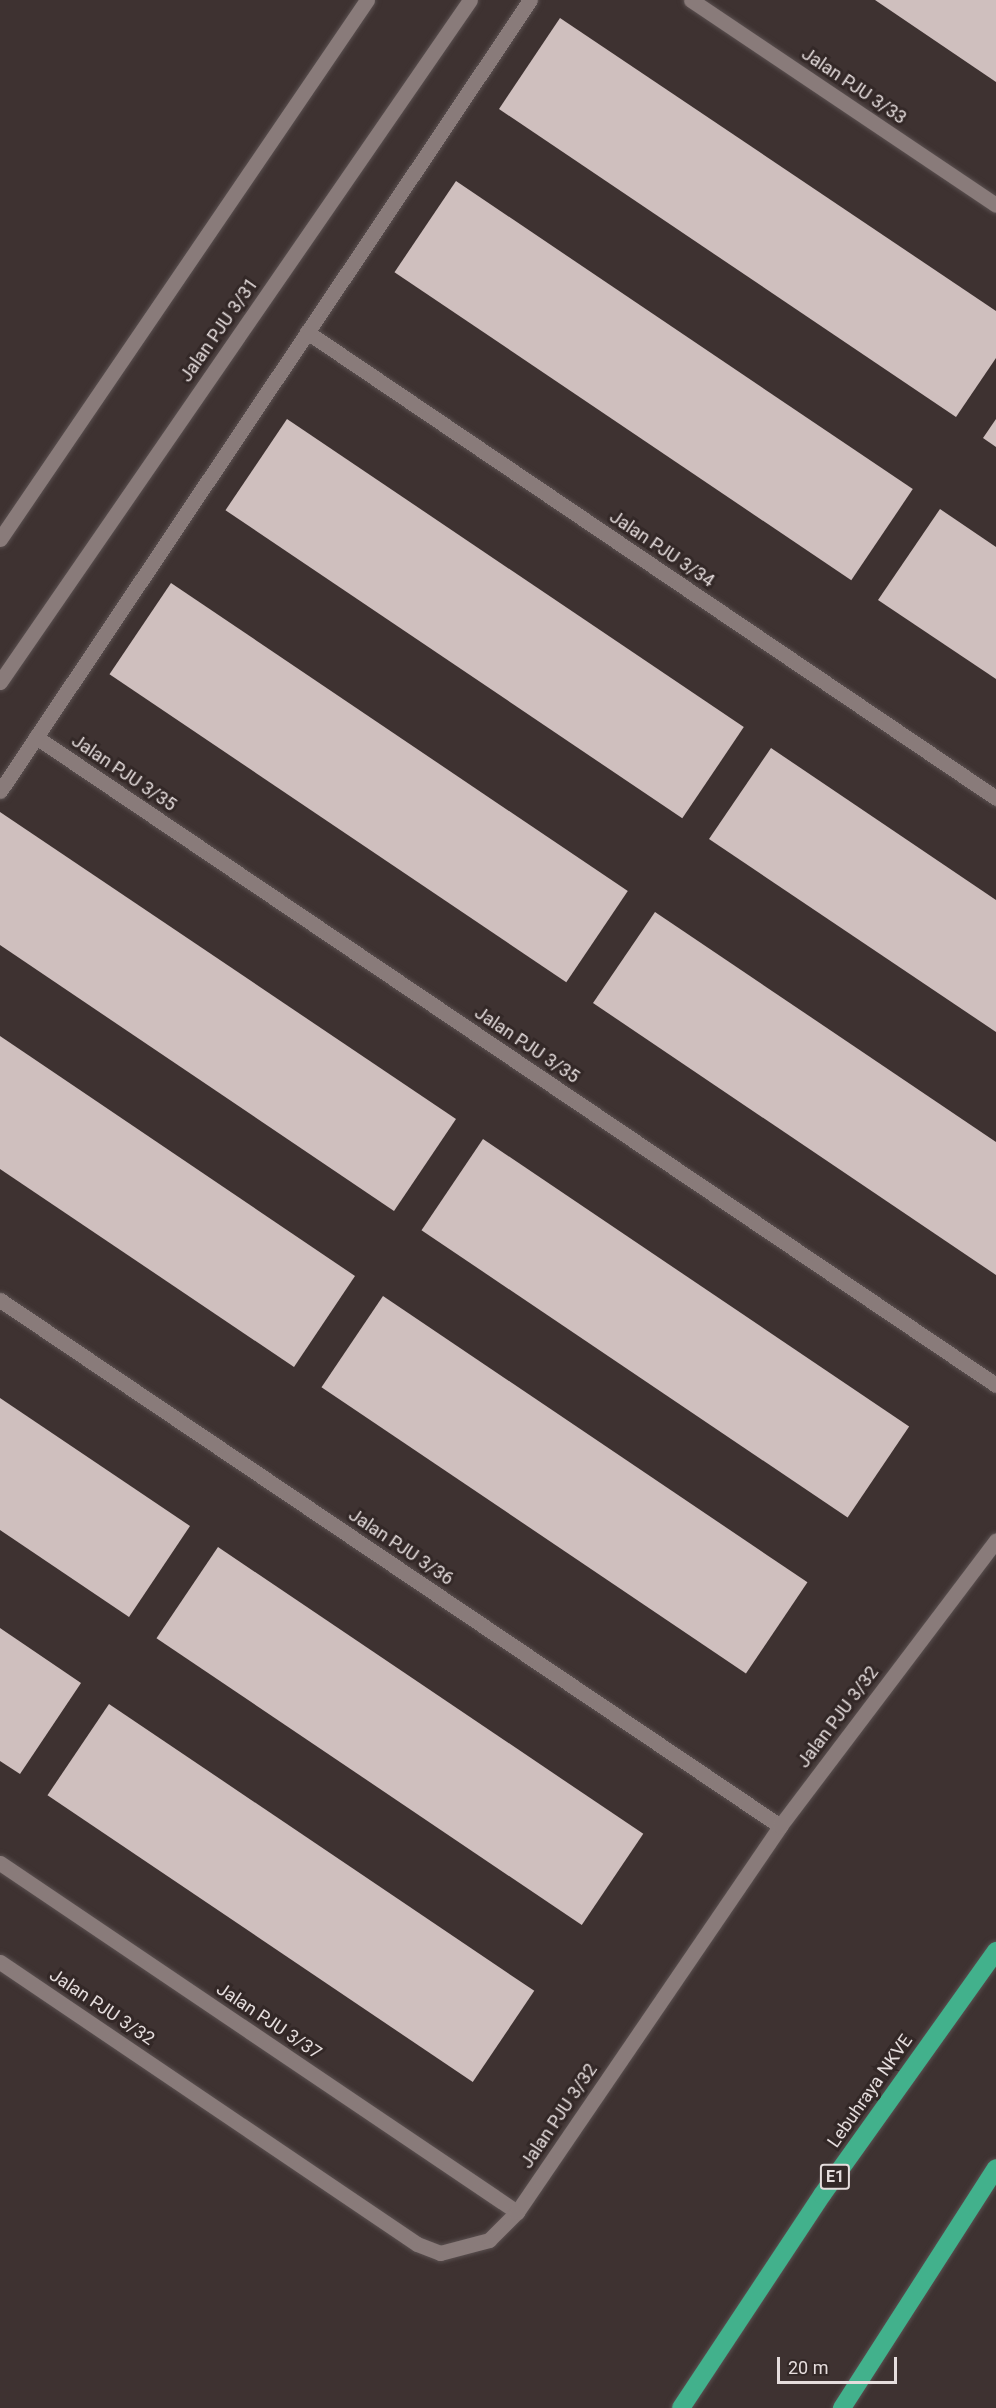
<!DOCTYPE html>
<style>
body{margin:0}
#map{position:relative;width:996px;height:2408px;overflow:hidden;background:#3e3231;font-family:Roboto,sans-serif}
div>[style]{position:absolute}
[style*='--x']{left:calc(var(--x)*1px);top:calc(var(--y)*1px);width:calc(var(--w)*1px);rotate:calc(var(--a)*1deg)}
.building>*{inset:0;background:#cfbfbe;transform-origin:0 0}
.roads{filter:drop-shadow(0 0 2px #5a5050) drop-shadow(0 0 2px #5a5050)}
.minor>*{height:15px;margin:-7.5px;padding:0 7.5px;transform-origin:7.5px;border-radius:7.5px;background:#897b7a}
.highway>*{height:18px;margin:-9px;padding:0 9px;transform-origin:9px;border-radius:9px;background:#42b18c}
span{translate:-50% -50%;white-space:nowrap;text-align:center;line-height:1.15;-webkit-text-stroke:6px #332827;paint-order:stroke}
.shield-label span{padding:2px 4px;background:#332827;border:2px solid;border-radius:4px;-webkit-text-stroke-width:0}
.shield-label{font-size:16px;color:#e5dddd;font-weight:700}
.street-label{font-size:18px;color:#e5dddd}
.scale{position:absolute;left:777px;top:2357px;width:120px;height:27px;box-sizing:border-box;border:3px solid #e5dddd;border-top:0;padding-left:8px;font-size:18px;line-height:21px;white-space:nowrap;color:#e5dddd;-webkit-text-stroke:4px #332827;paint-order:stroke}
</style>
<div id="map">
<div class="building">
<div style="clip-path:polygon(875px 0,996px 0,996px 82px)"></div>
<div style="clip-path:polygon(560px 18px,996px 311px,996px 358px,956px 417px,499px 109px)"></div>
<div style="left:456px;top:181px;width:551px;height:110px;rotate:34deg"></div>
<div style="left:287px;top:419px;width:551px;height:110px;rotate:34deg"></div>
<div style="clip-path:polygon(996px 419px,996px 447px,983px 438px)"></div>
<div style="clip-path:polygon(940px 509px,996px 547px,996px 679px,878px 600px)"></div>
<div style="left:171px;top:583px;width:551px;height:110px;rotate:34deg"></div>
<div style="clip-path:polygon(771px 748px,996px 900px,996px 1032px,709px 839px)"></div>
<div style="clip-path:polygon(0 812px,456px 1119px,394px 1211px,0 945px)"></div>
<div style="clip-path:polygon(655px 912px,996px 1142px,996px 1275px,593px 1003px)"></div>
<div style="clip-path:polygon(0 1036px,355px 1276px,294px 1367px,0 1169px)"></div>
<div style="left:483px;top:1139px;width:514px;height:110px;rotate:34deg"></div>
<div style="left:383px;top:1296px;width:512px;height:110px;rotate:34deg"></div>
<div style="clip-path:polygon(0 1398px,190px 1526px,129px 1617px,0 1530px)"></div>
<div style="left:218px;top:1547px;width:513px;height:110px;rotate:34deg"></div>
<div style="clip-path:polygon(0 1628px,81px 1683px,20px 1774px,0 1761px)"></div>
<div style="left:109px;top:1704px;width:513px;height:110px;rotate:34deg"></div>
</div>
<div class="roads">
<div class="minor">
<div style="--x:691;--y:0;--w:367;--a:33.9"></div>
<div style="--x:307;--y:332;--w:832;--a:34.07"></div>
<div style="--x:0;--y:539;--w:652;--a:-55.75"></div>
<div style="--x:0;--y:682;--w:828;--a:-55.43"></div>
<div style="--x:36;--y:737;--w:1158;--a:34.02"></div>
<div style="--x:0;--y:791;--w:952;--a:-56.18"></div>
<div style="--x:0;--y:1300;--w:941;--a:33.99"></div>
<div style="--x:0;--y:1863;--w:624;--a:34.02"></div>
<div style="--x:0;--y:1962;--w:503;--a:34.07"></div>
<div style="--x:417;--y:2244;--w:25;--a:21"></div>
<div style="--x:440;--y:2253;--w:51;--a:-14.9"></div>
<div style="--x:489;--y:2240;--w:40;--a:-45"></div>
<div style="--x:517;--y:2212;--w:467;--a:-55.7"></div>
<div style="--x:780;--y:1826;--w:358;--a:-52.9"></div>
</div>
<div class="highway">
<div style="--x:681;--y:2408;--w:255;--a:-56.5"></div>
<div style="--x:822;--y:2195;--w:300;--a:-54.5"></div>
<div style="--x:842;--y:2408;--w:285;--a:-57.3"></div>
</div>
</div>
<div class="shield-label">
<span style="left:835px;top:2177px">E1</span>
</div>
<div class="street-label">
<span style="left:854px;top:86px;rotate:34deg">Jalan PJU 3/33</span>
<span style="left:219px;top:330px;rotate:-55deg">Jalan PJU 3/31</span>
<span style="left:662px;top:549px;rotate:34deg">Jalan PJU 3/34</span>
<span style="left:124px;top:773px;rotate:34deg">Jalan PJU 3/35</span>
<span style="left:527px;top:1045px;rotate:34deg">Jalan PJU 3/35</span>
<span style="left:401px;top:1547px;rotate:34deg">Jalan PJU 3/36</span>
<span style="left:838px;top:1717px;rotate:-53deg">Jalan PJU 3/32</span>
<span style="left:102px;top:2007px;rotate:34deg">Jalan PJU 3/32</span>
<span style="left:269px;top:2021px;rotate:34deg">Jalan PJU 3/37</span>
<span style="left:870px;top:2091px;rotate:-55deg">Lebuhraya NKVE</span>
<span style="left:559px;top:2116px;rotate:-56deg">Jalan PJU 3/32</span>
</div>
<div class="scale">20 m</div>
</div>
